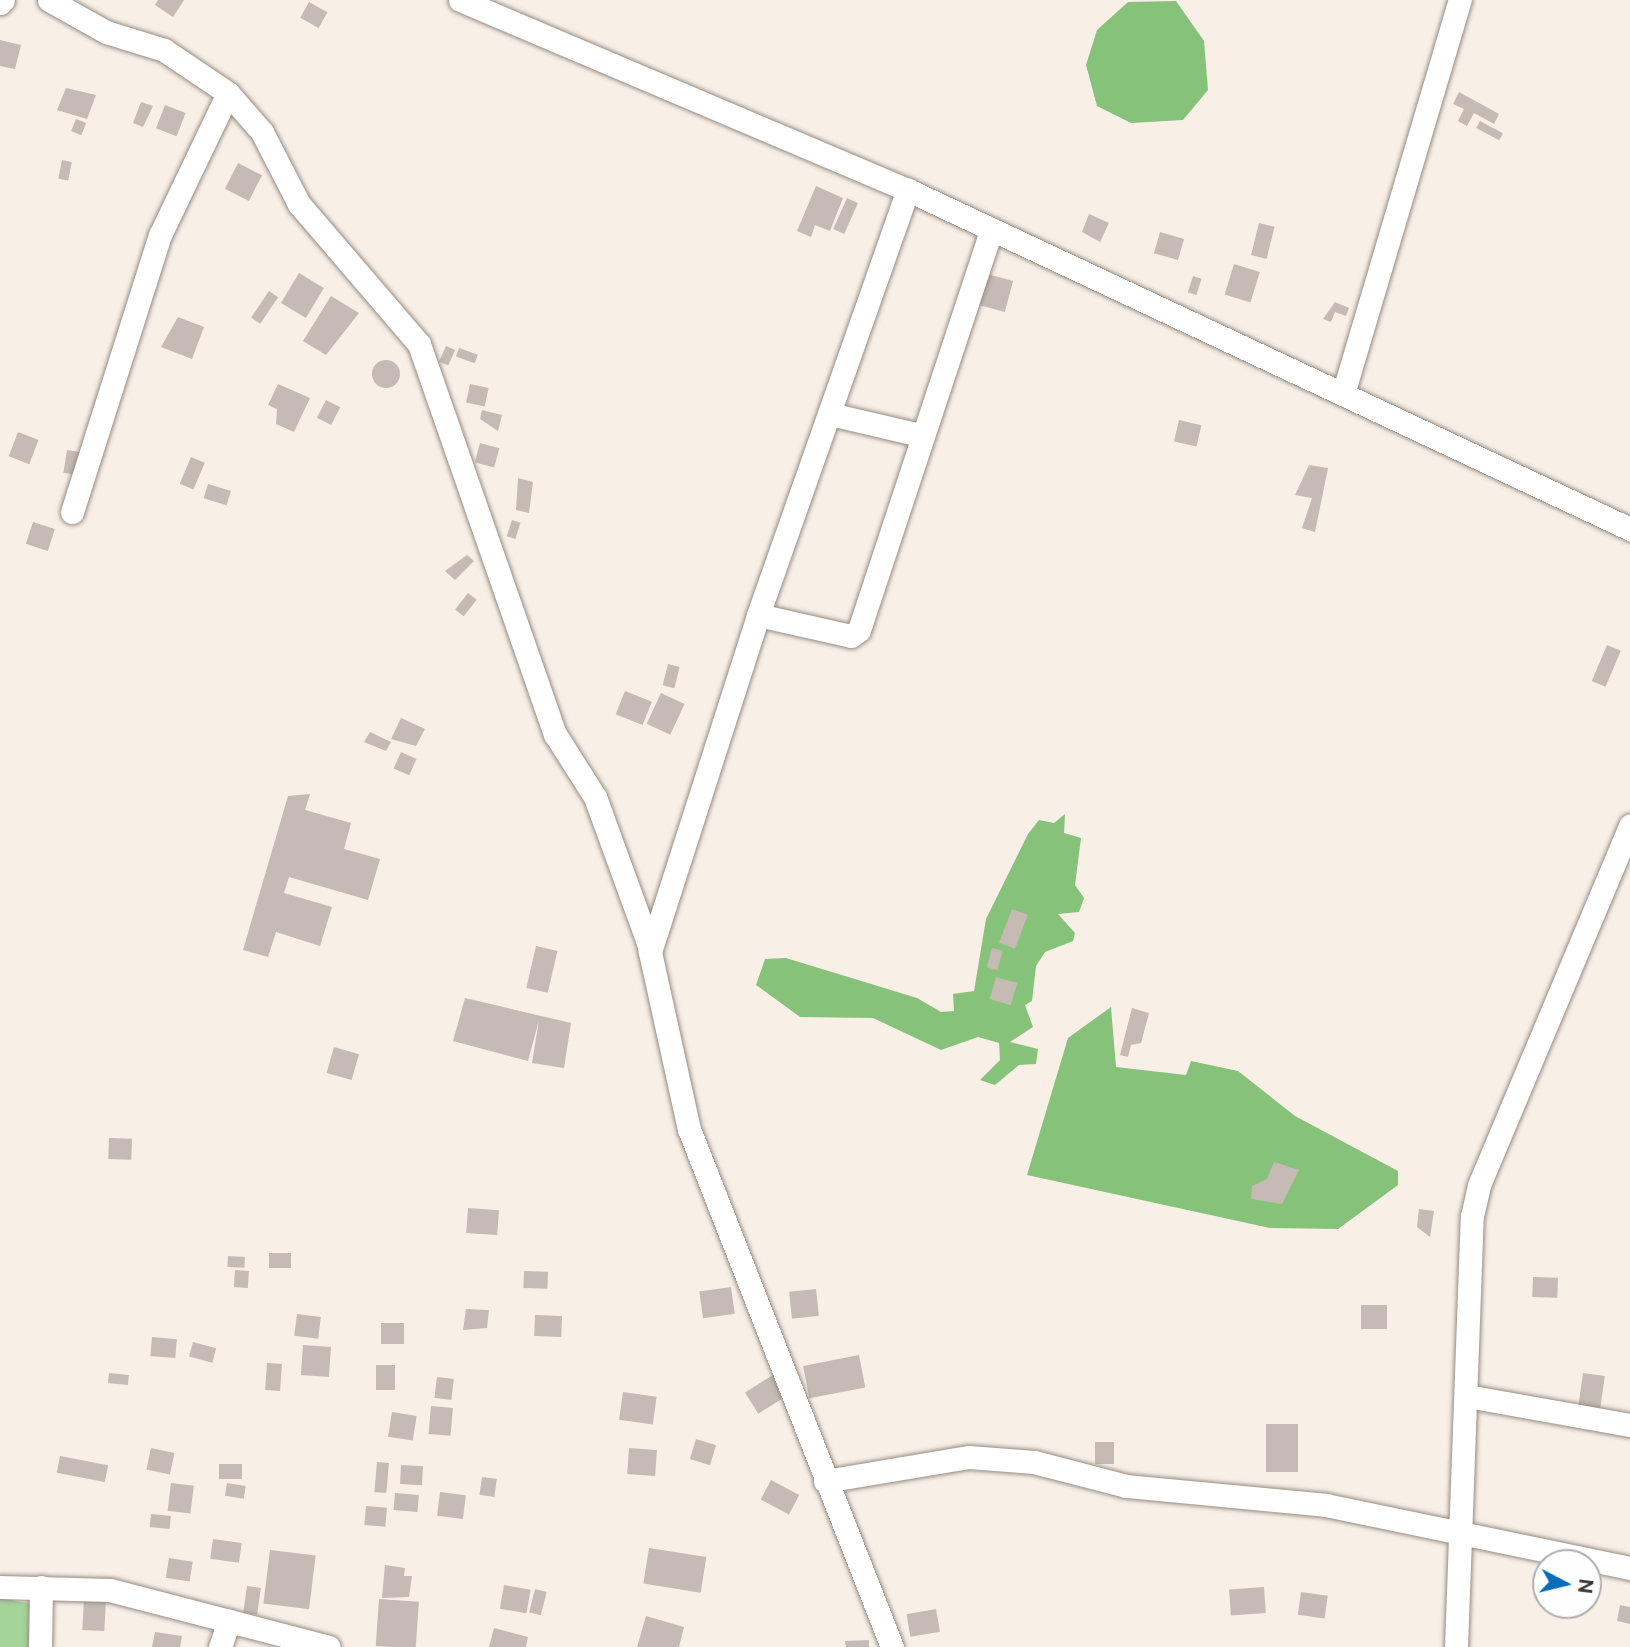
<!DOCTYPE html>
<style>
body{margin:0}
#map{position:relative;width:1630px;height:1647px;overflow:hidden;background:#f8efe6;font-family:"Public Sans",sans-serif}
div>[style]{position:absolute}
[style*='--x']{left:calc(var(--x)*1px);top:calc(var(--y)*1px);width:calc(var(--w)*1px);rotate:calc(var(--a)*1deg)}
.green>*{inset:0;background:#a4d49a}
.forest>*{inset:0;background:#87c27a}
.building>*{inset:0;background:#c5bab4;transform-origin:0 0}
.round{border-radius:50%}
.roads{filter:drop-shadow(0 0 2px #958c84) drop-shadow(0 0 2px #958c84)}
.minor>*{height:23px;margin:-11.5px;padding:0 11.5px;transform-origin:11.5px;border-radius:11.5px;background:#fff}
span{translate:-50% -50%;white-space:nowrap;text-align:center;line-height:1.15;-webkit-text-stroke:7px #fefefe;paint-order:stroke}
.north{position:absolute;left:1532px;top:1549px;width:70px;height:70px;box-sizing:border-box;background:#fefefe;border:2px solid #b0aead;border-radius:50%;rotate:97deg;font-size:19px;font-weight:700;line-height:28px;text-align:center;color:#3b3734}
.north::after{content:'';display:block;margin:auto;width:24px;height:32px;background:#076db9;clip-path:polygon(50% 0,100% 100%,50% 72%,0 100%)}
</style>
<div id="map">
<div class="green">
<div style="clip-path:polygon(0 1598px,32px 1604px,29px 1647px,0 1647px)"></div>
</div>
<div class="forest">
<div style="clip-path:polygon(1176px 1px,1204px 41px,1208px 90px,1183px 120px,1131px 123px,1097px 106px,1086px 65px,1097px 30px,1128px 2px)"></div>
<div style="clip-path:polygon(1065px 814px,1064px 833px,1081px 838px,1075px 885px,1084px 898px,1079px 912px,1058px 914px,1075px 933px,1073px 941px,1045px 952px,1036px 966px,1032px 1001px,1025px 1005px,1033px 1027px,1010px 1042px,1038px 1049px,1036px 1064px,1019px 1065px,995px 1085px,980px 1080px,1000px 1060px,999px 1043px,978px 1037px,941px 1050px,873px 1018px,800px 1017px,756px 985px,765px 959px,786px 958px,917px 998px,941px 1012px,954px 1011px,953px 994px,974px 991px,986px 919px,1028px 834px,1039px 820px,1054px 823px)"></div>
<div style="clip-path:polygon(1111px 1007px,1116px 1067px,1186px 1075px,1191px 1061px,1238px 1071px,1295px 1116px,1398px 1171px,1398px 1185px,1338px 1229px,1270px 1228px,1027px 1175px,1068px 1038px)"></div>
</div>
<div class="building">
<div style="clip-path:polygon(158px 0,184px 0,173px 17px,155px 5px)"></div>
<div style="left:309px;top:2px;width:21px;height:18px;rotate:29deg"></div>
<div style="clip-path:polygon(0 40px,21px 45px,15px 69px,0 66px)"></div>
<div style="clip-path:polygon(66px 88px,96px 95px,87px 119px,57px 110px)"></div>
<div style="clip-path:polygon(1459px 92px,1499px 114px,1494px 124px,1474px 113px,1467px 126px,1458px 121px,1464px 109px,1453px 104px)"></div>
<div style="clip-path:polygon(141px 102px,153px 106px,143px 127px,133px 123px)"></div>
<div style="left:165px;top:105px;width:22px;height:25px;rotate:21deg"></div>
<div style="left:76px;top:119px;width:11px;height:13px;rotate:22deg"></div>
<div style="left:1480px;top:121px;width:26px;height:8px;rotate:28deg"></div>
<div style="left:62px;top:160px;width:10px;height:19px;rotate:11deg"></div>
<div style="left:238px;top:163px;width:27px;height:29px;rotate:27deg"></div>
<div style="clip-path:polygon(816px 186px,843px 198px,830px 231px,815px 225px,811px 237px,797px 231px)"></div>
<div style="left:847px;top:198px;width:12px;height:34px;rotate:24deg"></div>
<div style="clip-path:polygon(1089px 214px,1109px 223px,1100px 242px,1082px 232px)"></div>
<div style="left:1259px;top:223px;width:16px;height:33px;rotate:14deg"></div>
<div style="left:1160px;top:232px;width:25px;height:22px;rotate:16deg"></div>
<div style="left:1234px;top:264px;width:27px;height:32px;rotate:17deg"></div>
<div style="left:299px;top:273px;width:29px;height:35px;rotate:31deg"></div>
<div style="left:987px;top:274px;width:27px;height:32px;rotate:15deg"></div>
<div style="left:1193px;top:276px;width:9px;height:17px;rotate:18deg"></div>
<div style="left:269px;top:291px;width:11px;height:32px;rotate:34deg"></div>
<div style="clip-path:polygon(331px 296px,359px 313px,326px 355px,303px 341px)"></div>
<div style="clip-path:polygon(1335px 302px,1349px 308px,1346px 316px,1335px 312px,1331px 322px,1323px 319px)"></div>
<div style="clip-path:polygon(178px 317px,204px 327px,192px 359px,161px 347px)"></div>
<div style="left:446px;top:346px;width:10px;height:17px;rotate:24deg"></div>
<div style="left:459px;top:348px;width:20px;height:9px;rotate:20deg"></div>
<div class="round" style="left:372px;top:360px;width:28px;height:28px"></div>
<div style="clip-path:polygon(278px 384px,310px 398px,294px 432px,276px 424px,277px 409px,268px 405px)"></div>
<div style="left:470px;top:384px;width:19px;height:19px;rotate:12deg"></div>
<div style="left:326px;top:400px;width:16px;height:20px;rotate:27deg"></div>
<div style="clip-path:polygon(482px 410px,502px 415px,498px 431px,480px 419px)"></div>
<div style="left:1179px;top:420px;width:23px;height:22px;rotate:13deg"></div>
<div style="left:18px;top:432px;width:22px;height:26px;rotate:21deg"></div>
<div style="left:480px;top:443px;width:20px;height:20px;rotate:15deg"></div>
<div style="left:67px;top:450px;width:18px;height:23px;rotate:9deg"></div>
<div style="left:191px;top:457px;width:15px;height:29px;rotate:23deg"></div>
<div style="clip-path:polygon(1309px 465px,1328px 468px,1315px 532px,1302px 528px,1312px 498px,1295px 495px)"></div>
<div style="clip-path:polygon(518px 478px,533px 482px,529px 513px,516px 510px)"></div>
<div style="left:208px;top:484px;width:24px;height:15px;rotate:17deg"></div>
<div style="left:512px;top:520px;width:9px;height:17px;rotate:18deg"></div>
<div style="left:33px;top:522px;width:23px;height:23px;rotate:18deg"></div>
<div style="clip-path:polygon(467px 555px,474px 561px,455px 580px,445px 571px)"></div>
<div style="left:468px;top:593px;width:11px;height:21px;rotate:38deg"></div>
<div style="left:1607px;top:645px;width:15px;height:39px;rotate:23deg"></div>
<div style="left:668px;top:664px;width:12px;height:22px;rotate:14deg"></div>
<div style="left:625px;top:691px;width:29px;height:25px;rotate:22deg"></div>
<div style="left:661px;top:693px;width:26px;height:34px;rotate:25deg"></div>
<div style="clip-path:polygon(401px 718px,425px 729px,416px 746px,391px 739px)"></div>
<div style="clip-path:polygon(370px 732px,391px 742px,386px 751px,364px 742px)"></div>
<div style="left:401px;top:752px;width:17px;height:18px;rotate:24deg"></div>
<div style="clip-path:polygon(310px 794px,305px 810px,351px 823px,344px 849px,380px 859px,368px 900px,289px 877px,284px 893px,332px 907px,320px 946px,276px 932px,268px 957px,243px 950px,288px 796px)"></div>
<div style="left:1012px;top:909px;width:17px;height:36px;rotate:21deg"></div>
<div style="left:536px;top:946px;width:22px;height:43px;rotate:13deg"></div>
<div style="left:992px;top:948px;width:11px;height:20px;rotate:15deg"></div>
<div style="left:996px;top:977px;width:22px;height:23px;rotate:16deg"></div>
<div style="clip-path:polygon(465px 998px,571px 1023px,564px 1068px,532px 1063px,539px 1020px,528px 1061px,453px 1041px)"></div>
<div style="clip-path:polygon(1132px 1008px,1149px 1013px,1141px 1043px,1131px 1045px,1128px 1057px,1120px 1055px)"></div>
<div style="left:334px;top:1047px;width:26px;height:27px;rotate:16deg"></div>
<div style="left:109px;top:1138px;width:23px;height:21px;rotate:2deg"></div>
<div style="clip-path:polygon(1274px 1162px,1299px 1170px,1282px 1204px,1251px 1199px,1252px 1186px,1267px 1179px)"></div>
<div style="left:468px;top:1208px;width:31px;height:25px;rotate:4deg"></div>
<div style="clip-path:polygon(1419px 1209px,1434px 1211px,1430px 1237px,1417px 1227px)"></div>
<div style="left:269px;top:1253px;width:22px;height:15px"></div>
<div style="left:228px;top:1256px;width:17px;height:11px;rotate:3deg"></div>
<div style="left:235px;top:1270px;width:14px;height:17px;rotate:4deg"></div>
<div style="left:524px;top:1271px;width:24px;height:17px;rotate:2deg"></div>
<div style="left:1533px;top:1277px;width:25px;height:20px;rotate:2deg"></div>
<div style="left:731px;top:1287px;width:27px;height:32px;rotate:82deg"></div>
<div style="left:816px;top:1289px;width:27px;height:27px;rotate:84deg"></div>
<div style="left:1361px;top:1305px;width:26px;height:24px"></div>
<div style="clip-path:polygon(466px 1309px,489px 1310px,487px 1328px,463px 1330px)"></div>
<div style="left:297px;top:1314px;width:24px;height:22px;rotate:7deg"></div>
<div style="left:535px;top:1315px;width:27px;height:21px;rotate:2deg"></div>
<div style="left:381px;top:1323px;width:23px;height:21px"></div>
<div style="left:152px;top:1337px;width:25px;height:19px;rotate:5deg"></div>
<div style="left:193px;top:1342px;width:24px;height:15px;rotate:15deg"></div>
<div style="left:303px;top:1345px;width:28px;height:30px;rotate:4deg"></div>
<div style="left:859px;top:1355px;width:33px;height:57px;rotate:79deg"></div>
<div style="left:267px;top:1363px;width:15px;height:27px;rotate:4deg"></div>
<div style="left:376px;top:1365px;width:19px;height:25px"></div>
<div style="left:109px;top:1373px;width:20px;height:10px;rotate:6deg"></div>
<div style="left:1583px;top:1373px;width:22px;height:35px;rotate:8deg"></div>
<div style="left:773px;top:1375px;width:25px;height:33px;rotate:58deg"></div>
<div style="left:437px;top:1377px;width:17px;height:21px;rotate:7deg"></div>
<div style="left:623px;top:1392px;width:34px;height:28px;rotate:8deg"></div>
<div style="left:431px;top:1406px;width:22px;height:28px;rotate:5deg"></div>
<div style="left:392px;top:1412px;width:25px;height:25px;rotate:9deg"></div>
<div style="left:1266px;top:1424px;width:32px;height:48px"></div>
<div style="left:696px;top:1439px;width:21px;height:21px;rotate:17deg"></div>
<div style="left:1095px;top:1442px;width:19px;height:22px"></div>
<div style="left:151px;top:1448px;width:24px;height:22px;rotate:12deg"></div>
<div style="left:629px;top:1448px;width:28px;height:26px;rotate:4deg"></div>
<div style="left:60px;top:1456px;width:49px;height:17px;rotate:11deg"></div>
<div style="left:377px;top:1462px;width:12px;height:30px;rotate:5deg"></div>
<div style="left:219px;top:1464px;width:23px;height:15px"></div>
<div style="left:401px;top:1465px;width:22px;height:19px;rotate:3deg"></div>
<div style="left:482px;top:1477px;width:15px;height:18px;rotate:8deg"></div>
<div style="left:771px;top:1480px;width:32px;height:22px;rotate:28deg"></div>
<div style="left:171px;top:1483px;width:23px;height:28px;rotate:7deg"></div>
<div style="left:227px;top:1483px;width:19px;height:13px;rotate:9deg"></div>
<div style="left:440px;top:1492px;width:26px;height:24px;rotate:7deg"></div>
<div style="left:395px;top:1493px;width:24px;height:17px;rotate:5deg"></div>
<div style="left:366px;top:1506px;width:21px;height:19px;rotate:5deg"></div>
<div style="left:151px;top:1514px;width:20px;height:13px;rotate:6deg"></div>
<div style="left:213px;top:1539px;width:29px;height:20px;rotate:8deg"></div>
<div style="left:649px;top:1548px;width:58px;height:36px;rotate:9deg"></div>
<div style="left:270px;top:1550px;width:46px;height:54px;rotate:7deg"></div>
<div style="left:169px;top:1558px;width:24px;height:20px;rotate:9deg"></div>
<div style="clip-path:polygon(385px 1565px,405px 1568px,404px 1576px,412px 1576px,409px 1597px,382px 1598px)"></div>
<div style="left:504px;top:1585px;width:27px;height:24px;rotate:10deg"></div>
<div style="left:247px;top:1586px;width:14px;height:27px;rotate:8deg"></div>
<div style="left:1264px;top:1587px;width:26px;height:35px;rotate:86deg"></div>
<div style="left:535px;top:1589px;width:12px;height:24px;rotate:14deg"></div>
<div style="left:1301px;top:1592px;width:27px;height:23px;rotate:8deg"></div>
<div style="left:84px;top:1598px;width:22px;height:32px;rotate:3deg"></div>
<div style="left:379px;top:1599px;width:40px;height:47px;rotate:4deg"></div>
<div style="clip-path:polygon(1620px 1605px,1630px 1607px,1630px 1624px,1617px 1621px)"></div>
<div style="left:936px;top:1609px;width:23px;height:30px;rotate:80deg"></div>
<div style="clip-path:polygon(646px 1616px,684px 1627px,679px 1647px,637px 1647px)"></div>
<div style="clip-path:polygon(494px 1628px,528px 1637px,526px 1647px,489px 1647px)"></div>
<div style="clip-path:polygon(155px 1632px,182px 1636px,180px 1647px,152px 1647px)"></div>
<div style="clip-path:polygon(869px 1640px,869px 1647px,846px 1647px,845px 1641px)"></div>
</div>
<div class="roads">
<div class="minor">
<div style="--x:49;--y:0;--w:65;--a:29.3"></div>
<div style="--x:106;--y:32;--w:61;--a:17.2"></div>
<div style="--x:164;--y:50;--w:77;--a:33.9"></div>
<div style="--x:228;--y:93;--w:52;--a:48.9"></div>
<div style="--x:262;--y:132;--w:81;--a:62.8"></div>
<div style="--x:299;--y:204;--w:184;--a:49.4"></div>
<div style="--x:419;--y:344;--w:413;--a:70.8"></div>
<div style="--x:555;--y:734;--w:75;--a:57.6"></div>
<div style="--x:595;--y:797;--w:155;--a:70"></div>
<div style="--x:648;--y:943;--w:190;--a:77.6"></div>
<div style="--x:689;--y:1129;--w:556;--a:68.6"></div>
<div style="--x:460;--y:0;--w:487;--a:23"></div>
<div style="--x:908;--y:190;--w:798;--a:25.15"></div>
<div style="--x:0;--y:3;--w:4;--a:-45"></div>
<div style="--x:1343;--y:394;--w:411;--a:-73.5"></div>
<div style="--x:830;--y:414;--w:92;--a:13.1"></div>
<div style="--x:72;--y:512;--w:291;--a:-72.4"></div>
<div style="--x:160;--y:235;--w:157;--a:-64.4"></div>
<div style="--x:758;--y:615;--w:95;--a:12.7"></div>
<div style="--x:851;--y:636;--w:10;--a:-37"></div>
<div style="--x:859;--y:630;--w:422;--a:-71.7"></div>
<div style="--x:650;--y:952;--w:354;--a:-72.2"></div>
<div style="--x:758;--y:615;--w:451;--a:-70.6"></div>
<div style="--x:1467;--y:1396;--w:166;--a:10.1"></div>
<div style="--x:825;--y:1481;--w:146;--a:-9.5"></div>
<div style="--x:969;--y:1457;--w:65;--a:4.4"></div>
<div style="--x:1034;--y:1462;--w:95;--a:14.6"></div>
<div style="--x:1126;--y:1486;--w:201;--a:5.4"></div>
<div style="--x:1326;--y:1505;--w:310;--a:11.7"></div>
<div style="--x:0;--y:1587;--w:110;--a:1.6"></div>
<div style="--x:110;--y:1590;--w:226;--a:14.6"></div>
<div style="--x:40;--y:1647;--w:60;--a:-89"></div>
<div style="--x:220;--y:1647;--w:28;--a:-71"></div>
<div style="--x:1456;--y:1647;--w:431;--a:-87.9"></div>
<div style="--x:1472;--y:1216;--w:32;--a:-77"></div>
<div style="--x:1479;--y:1185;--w:390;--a:-67.2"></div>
</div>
</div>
<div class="north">N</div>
</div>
